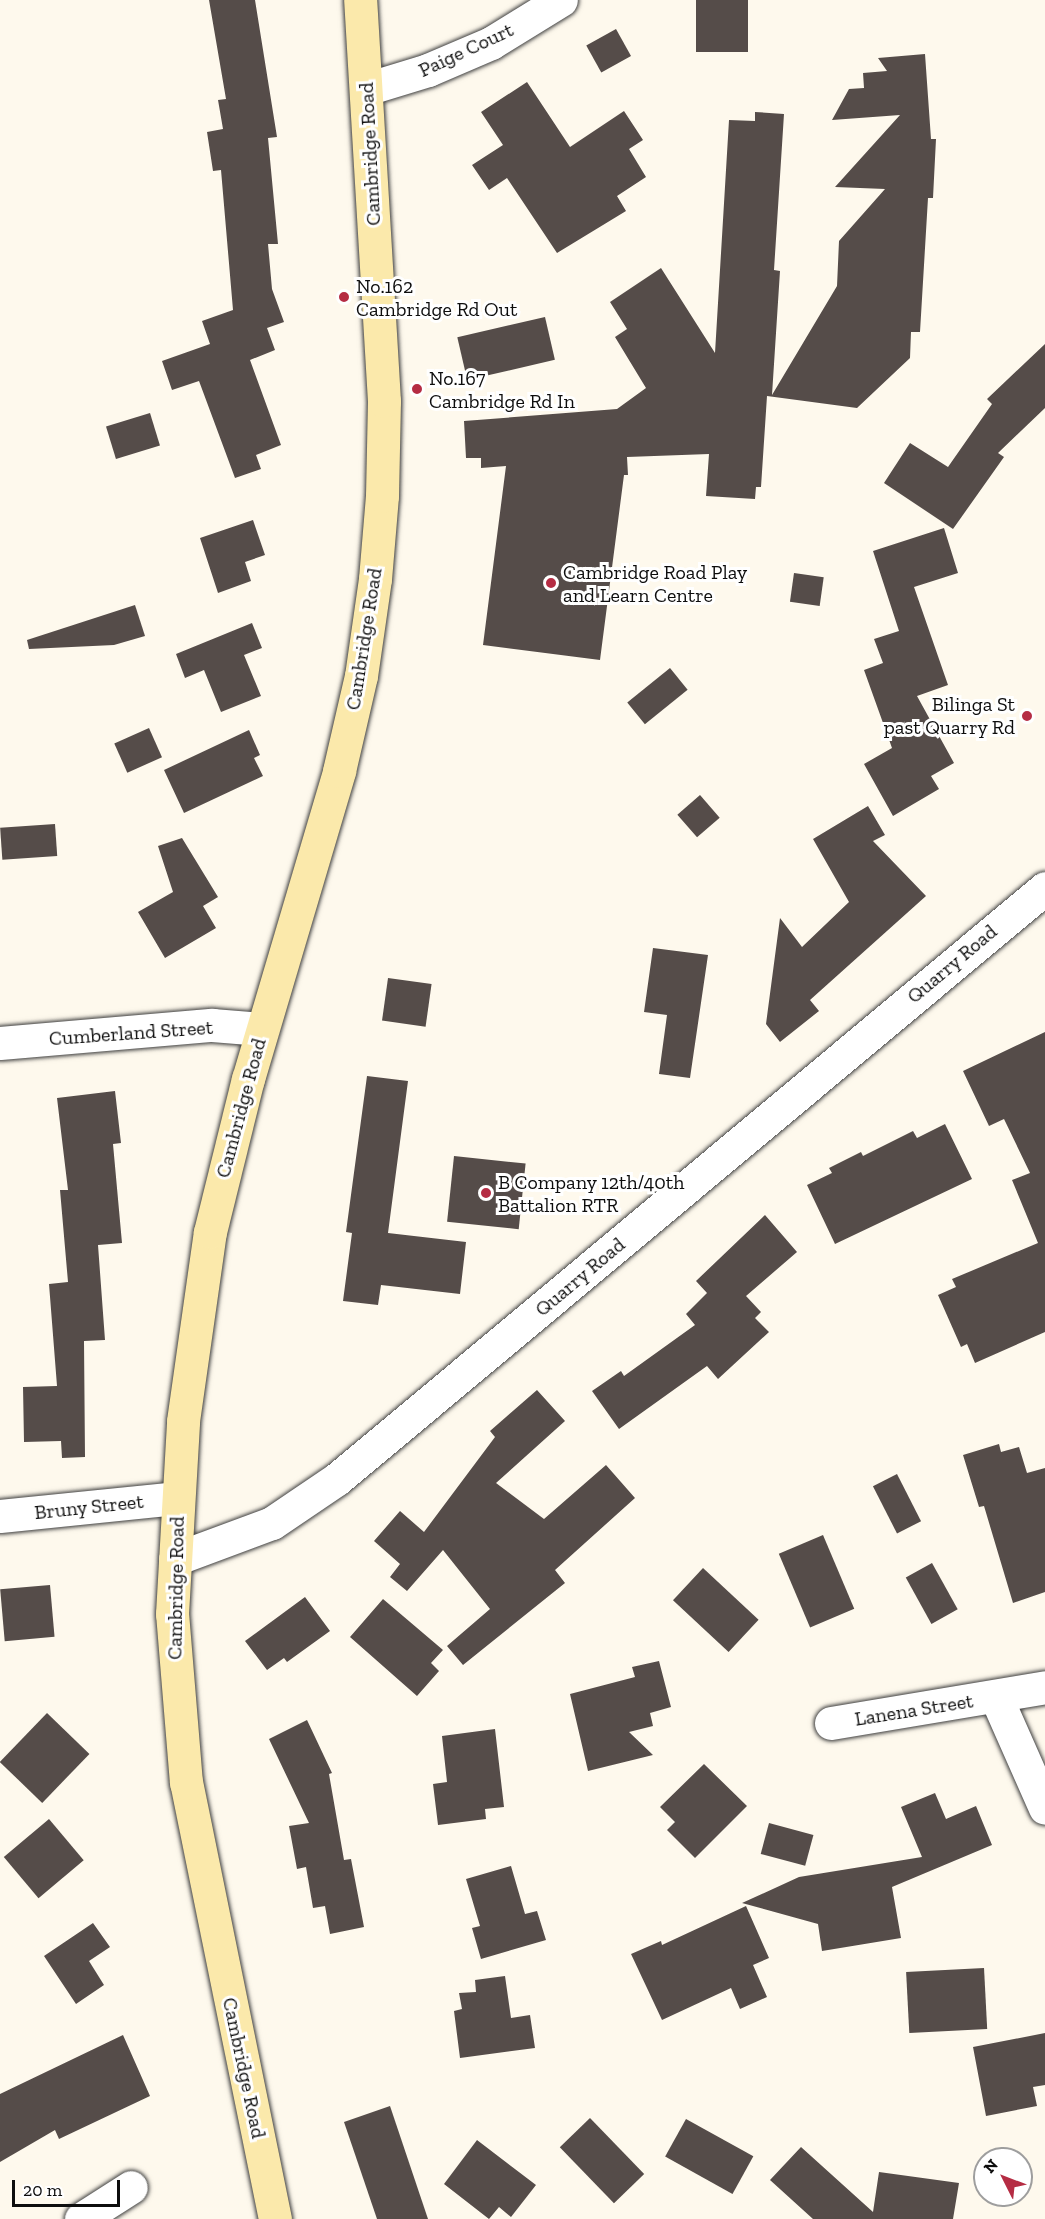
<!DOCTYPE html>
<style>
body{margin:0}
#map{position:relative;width:1045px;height:2219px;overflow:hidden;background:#fef9ed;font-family:"Zilla Slab",serif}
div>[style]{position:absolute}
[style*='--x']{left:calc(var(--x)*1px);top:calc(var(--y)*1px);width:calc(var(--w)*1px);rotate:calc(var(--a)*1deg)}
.building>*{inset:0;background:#554c49;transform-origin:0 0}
.roads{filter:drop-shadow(0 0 2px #404040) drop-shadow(0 0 2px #404040)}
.street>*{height:33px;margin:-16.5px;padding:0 16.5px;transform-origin:16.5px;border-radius:16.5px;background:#fff}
.secondary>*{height:33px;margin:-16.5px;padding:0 16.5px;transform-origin:16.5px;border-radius:16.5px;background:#fbe9ab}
.dots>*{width:16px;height:16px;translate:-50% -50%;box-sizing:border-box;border:3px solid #fff;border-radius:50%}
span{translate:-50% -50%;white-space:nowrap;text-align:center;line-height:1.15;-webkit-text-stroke:6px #fff;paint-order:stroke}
.street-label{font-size:20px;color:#0d0d0d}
.poi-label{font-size:20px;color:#0d0d0d}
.left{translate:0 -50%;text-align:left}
.right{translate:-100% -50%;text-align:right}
.north{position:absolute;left:973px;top:2147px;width:60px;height:60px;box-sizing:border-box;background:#fff;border:2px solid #9e9e9e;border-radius:50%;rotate:312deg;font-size:16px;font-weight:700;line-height:24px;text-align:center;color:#0d0d0d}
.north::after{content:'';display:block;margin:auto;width:21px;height:27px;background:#b52c43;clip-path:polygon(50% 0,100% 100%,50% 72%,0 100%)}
.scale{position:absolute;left:12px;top:2180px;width:108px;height:27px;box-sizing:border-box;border:3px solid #0d0d0d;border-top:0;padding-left:8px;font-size:18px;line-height:21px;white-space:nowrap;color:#0d0d0d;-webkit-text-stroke:4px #fff;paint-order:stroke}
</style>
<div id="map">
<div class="building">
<div style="clip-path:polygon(209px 0,255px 0,277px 137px,268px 138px,278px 244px,268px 244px,272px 289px,284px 322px,267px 328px,275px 350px,250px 360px,281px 445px,256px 455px,261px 469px,235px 478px,199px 381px,172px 390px,162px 361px,210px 344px,202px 321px,233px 310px,221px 170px,213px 171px,207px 132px,223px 129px,218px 100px,226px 99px)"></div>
<div style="left:696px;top:0;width:52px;height:52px"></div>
<div style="left:616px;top:29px;width:31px;height:34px;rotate:61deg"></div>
<div style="clip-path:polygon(925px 54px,931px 139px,936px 139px,933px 198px,928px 198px,920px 332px,911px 332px,910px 358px,857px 408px,767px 396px,761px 487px,756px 487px,755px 499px,706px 496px,709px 454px,627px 457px,628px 475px,624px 475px,600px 660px,483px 645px,506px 466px,481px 468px,481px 458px,466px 458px,464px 421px,617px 409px,646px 388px,615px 337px,627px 329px,610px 302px,661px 268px,715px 353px,729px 120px,755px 121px,755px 112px,784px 114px,774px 270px,780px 271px,772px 395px,837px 286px,839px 241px,885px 189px,835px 187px,900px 115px,832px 120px,849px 89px,864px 88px,863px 73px,887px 71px,878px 58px)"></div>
<div style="clip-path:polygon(527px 82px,570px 147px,624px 111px,643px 140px,629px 149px,646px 177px,617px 196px,626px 211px,557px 253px,507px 178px,489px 190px,472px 165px,503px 145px,481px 112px)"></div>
<div style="left:545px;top:317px;width:44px;height:90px;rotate:77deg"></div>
<div style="clip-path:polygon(1045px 344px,1045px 408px,998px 453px,1004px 457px,953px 529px,884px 483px,910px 443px,948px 467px,992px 404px,987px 399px)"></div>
<div style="left:150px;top:413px;width:34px;height:46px;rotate:73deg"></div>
<div style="clip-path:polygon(253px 520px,265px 555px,245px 562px,251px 581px,218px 593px,200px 538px)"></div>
<div style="clip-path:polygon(944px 528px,958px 573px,914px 587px,948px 685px,917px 696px,954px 763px,931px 776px,939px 789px,893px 816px,864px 764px,892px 748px,864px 670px,883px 663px,874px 639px,899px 631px,873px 551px)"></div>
<div style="left:794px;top:573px;width:30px;height:29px;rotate:8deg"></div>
<div style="clip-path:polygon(135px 605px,145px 636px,114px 645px,29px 649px,27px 640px)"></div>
<div style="clip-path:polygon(252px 623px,262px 648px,244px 655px,261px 696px,221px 712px,204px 670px,185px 678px,176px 654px)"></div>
<div style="left:670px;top:668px;width:28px;height:55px;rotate:51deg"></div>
<div style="left:149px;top:728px;width:32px;height:38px;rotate:66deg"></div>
<div style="clip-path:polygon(249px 730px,260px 755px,254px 758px,263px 776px,184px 813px,164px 770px)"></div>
<div style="left:700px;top:795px;width:30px;height:30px;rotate:49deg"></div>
<div style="clip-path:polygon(868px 806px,885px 835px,873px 841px,926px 896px,810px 1000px,819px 1011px,780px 1042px,766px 1024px,780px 918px,802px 947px,849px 902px,813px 839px)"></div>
<div style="left:55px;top:824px;width:32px;height:55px;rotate:86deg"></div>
<div style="clip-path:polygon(182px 838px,218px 897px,203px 906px,216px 928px,165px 958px,138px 912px,173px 892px,158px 846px)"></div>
<div style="clip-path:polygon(653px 948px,708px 955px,690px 1078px,659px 1074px,667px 1015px,644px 1012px)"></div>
<div style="left:388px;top:978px;width:44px;height:43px;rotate:8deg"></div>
<div style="clip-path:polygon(1045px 1032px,1045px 1332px,975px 1363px,967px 1344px,961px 1347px,938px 1295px,956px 1287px,952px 1279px,1038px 1243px,1012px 1180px,1030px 1173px,1004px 1119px,989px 1126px,963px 1071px)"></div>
<div style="clip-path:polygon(367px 1076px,408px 1081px,388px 1233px,466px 1242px,460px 1294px,381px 1285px,378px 1305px,343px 1301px,352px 1233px,346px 1232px)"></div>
<div style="clip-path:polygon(115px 1091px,121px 1143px,113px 1144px,122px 1243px,98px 1245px,105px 1340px,84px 1341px,85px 1457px,62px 1458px,61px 1441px,24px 1442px,23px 1387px,57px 1386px,49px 1284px,68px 1282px,60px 1190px,68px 1190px,57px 1098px)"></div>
<div style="clip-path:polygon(945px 1124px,972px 1179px,835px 1244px,807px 1185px,832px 1173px,829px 1168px,861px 1152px,863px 1156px,913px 1131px,917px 1138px)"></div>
<div style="left:454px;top:1156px;width:72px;height:66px;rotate:6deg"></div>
<div style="clip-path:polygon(765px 1215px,797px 1252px,746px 1296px,761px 1312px,755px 1318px,769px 1332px,718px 1379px,707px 1366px,619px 1429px,592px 1391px,621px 1371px,624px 1376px,695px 1325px,686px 1314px,707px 1293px,696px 1281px)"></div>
<div style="clip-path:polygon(537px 1390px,565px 1421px,496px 1483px,544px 1519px,606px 1465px,635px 1498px,555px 1570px,565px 1583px,463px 1665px,447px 1646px,490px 1609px,443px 1550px,407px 1591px,390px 1577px,400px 1564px,374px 1541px,400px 1511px,424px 1532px,495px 1437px,490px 1431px)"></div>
<div style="clip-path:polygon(999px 1444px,1001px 1452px,1019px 1447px,1027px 1473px,1045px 1468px,1045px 1592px,1013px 1603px,984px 1506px,979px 1507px,963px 1455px)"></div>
<div style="left:897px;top:1474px;width:53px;height:27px;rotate:63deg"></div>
<div style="left:823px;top:1535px;width:80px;height:48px;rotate:67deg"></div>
<div style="left:932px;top:1563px;width:53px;height:30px;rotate:61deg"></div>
<div style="left:703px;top:1568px;width:76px;height:44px;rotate:43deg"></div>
<div style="left:50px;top:1585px;width:52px;height:50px;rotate:85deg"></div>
<div style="clip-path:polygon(305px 1597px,330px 1631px,287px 1662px,284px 1658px,267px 1670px,245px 1641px)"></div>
<div style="clip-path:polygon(383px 1599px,443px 1650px,431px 1663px,439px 1671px,417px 1696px,350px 1637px)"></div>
<div style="clip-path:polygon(659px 1661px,671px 1707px,650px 1713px,653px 1726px,629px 1732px,653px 1755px,588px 1771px,570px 1694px,635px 1677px,632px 1667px)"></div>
<div style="left:47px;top:1713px;width:59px;height:68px;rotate:44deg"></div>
<div style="clip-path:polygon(307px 1720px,332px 1773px,329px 1774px,344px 1860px,351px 1859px,364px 1927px,330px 1934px,325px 1906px,313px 1908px,306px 1867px,297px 1869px,289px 1826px,309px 1823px,269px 1739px)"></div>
<div style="clip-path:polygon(495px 1729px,504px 1807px,485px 1809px,486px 1819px,438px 1825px,433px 1784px,447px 1782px,442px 1736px)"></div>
<div style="clip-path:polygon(704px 1764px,747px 1806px,695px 1858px,667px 1830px,675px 1822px,660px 1807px)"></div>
<div style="clip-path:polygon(935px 1793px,946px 1819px,976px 1806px,992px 1845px,892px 1887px,901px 1938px,822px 1951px,818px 1924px,742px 1903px,799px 1877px,922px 1857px,901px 1807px)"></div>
<div style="left:49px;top:1819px;width:54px;height:59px;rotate:50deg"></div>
<div style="left:769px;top:1823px;width:46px;height:32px;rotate:15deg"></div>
<div style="clip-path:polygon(511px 1866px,525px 1914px,537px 1911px,546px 1940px,481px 1959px,472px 1928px,480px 1926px,466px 1879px)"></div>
<div style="clip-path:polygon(746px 1906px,769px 1958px,753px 1965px,767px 1997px,740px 2009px,731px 1988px,662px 2020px,631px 1954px,661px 1941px,662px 1945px)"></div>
<div style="clip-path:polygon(93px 1923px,110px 1947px,89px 1961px,104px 1985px,76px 2004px,44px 1956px)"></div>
<div style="left:984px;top:1968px;width:61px;height:78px;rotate:87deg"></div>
<div style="clip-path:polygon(505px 1976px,511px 2018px,530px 2015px,535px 2048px,460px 2058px,454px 2011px,462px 2009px,459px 1993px,476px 1992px,475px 1980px)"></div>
<div style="clip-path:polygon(1045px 2033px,1045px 2085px,1033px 2087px,1037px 2106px,986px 2116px,973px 2047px)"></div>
<div style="clip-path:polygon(123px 2035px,150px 2096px,59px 2139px,55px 2130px,0 2162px,0 2094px)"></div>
<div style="clip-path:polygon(390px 2106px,428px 2219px,377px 2219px,344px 2122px)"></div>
<div style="left:590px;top:2118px;width:78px;height:42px;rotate:46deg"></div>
<div style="left:686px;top:2119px;width:77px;height:43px;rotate:29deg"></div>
<div style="clip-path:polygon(477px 2140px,536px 2185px,511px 2217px,499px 2207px,489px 2219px,444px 2184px)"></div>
<div style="clip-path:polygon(801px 2147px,873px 2212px,879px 2172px,959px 2183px,953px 2219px,813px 2219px,770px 2180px)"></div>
</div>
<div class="roads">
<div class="street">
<div style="--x:366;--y:89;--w:65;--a:-17"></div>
<div style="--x:428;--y:70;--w:69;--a:-23.2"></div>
<div style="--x:491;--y:43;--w:82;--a:-31.6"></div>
<div style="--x:0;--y:1043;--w:213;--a:-4.9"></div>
<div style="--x:212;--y:1025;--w:50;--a:4.6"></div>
<div style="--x:0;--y:1516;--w:179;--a:-5.8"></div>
<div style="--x:175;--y:1559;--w:103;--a:-20.4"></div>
<div style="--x:272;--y:1523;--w:78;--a:-34.1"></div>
<div style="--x:337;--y:1479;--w:922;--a:-39.85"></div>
<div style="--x:996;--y:1697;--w:121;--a:66.2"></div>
<div style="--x:831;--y:1723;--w:217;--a:-9.5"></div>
<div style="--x:81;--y:2219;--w:59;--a:-32.6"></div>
</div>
<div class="secondary">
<div style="--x:275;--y:2219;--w:445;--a:-101.5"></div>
<div style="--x:186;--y:1783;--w:170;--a:-94.7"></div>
<div style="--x:172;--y:1614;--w:193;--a:-86.7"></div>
<div style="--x:183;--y:1421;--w:191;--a:-81.9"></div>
<div style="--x:210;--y:1232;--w:158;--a:-76.1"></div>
<div style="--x:248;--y:1079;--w:321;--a:-73.5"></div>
<div style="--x:339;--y:771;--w:98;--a:-77"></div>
<div style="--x:361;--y:676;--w:98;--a:-81.8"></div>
<div style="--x:375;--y:579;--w:83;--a:-85.2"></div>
<div style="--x:382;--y:496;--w:95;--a:-88.8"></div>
<div style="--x:384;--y:401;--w:402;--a:-93.4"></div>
</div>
</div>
<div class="dots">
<div style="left:344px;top:297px;background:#b52c43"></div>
<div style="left:417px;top:389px;background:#b52c43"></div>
<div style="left:551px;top:583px;background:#b52c43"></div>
<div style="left:1027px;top:716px;background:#b52c43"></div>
<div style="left:486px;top:1193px;background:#b52c43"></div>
</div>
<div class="street-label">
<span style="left:466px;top:50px;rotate:-25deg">Paige Court</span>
<span style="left:370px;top:154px;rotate:-93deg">Cambridge Road</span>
<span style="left:364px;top:639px;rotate:-81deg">Cambridge Road</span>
<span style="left:952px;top:964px;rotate:-40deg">Quarry Road</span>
<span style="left:131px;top:1033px;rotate:-4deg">Cumberland Street</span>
<span style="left:241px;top:1108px;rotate:-75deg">Cambridge Road</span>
<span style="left:580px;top:1277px;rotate:-40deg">Quarry Road</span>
<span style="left:89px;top:1507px;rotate:-6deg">Bruny Street</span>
<span style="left:176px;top:1588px;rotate:-89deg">Cambridge Road</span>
<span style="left:914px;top:1710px;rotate:-9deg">Lanena Street</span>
<span style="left:244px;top:2068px;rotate:78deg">Cambridge Road</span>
</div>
<div class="poi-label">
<span class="left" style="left:356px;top:298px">No.162<br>Cambridge Rd Out</span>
<span class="left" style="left:429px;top:390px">No.167<br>Cambridge Rd In</span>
<span class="left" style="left:563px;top:584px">Cambridge Road Play<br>and Learn Centre</span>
<span class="right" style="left:1015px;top:716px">Bilinga St<br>past Quarry Rd</span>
<span class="left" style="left:498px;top:1194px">B Company 12th/40th<br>Battalion RTR</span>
</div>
<div class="north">N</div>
<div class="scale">20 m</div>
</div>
